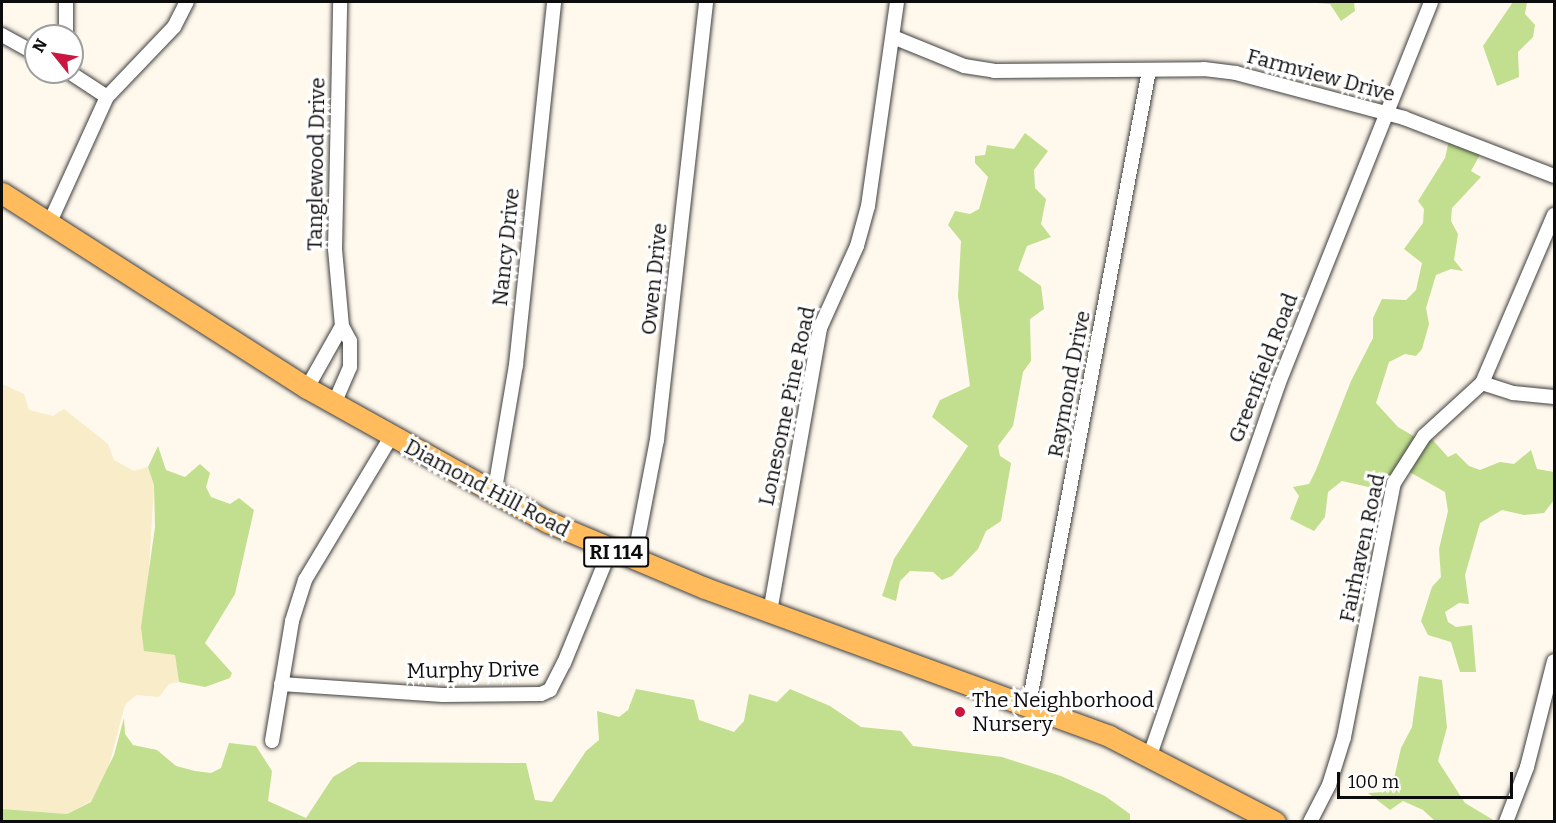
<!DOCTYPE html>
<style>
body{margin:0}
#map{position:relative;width:1556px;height:823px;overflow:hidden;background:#fff8ec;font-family:Bitter,serif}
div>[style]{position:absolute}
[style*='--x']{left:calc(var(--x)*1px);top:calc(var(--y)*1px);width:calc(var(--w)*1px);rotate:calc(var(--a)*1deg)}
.farmland>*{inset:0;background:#f8ecc9}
.forest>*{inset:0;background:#c1df8f}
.roads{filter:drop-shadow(0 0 2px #3f3f3f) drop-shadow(0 0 2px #3f3f3f)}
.minor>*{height:14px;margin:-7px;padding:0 7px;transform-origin:7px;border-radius:7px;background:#fff}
.primary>*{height:21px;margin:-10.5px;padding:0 10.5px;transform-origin:10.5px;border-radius:10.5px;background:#ffbb5c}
.dots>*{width:16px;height:16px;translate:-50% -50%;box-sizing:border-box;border:3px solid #fff;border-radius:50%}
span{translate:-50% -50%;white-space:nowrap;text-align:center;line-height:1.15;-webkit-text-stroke:6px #fff;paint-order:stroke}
.shield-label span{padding:2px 4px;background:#fff;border:2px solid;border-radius:4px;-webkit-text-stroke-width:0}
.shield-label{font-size:20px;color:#0c0c0c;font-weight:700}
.street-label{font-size:21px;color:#0c0c0c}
.poi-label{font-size:21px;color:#0c0c0c}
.left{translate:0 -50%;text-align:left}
.frame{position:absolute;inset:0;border:3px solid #0c0c0c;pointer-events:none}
.north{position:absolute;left:24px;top:24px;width:60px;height:60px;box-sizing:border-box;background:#fff;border:2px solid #9e9e9e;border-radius:50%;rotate:300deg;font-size:16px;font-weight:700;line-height:24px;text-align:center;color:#0c0c0c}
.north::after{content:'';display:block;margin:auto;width:21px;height:27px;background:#c9173f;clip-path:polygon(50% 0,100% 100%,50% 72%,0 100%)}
.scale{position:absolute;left:1337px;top:772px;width:176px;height:27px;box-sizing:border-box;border:3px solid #0c0c0c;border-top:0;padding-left:8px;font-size:18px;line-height:21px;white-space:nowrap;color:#0c0c0c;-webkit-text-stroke:4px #fff;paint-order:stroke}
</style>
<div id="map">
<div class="farmland">
<div style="clip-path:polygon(2px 384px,24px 394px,29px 410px,53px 416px,64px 409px,108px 444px,114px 460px,134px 471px,148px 467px,154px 485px,144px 651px,175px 655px,179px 682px,169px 684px,159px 697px,136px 695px,125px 705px,108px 769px,91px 801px,67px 814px,2px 809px)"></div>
</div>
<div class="forest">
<div style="clip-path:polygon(1304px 2px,1354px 2px,1355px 11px,1341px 21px,1330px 4px)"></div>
<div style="clip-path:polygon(1513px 2px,1527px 2px,1525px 14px,1535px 25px,1533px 37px,1518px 52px,1519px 77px,1497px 86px,1483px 46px)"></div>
<div style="clip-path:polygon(1025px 133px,1048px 151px,1034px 170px,1035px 188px,1046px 199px,1041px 224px,1051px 237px,1027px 246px,1018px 270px,1041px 286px,1044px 309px,1030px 319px,1031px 361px,1023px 372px,1013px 426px,998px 446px,1000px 456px,1011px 463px,1001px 521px,986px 531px,978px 549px,952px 576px,942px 580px,933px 572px,910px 571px,900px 581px,896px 601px,882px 596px,894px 559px,968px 446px,932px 417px,940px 400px,970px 386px,958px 296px,961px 241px,948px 225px,955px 211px,970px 214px,979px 209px,988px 177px,975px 163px,975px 156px,985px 155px,987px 145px,1014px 149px)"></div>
<div style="clip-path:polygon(1450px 136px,1483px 149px,1471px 171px,1481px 177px,1452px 208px,1451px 221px,1458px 234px,1454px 260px,1463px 271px,1451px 269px,1436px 275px,1426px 308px,1429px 324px,1422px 349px,1416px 356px,1405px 354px,1389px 362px,1376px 403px,1398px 427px,1422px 441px,1430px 437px,1448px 457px,1456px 453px,1469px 466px,1480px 470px,1500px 462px,1514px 464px,1531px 450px,1537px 469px,1554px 472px,1554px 500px,1544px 513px,1524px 515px,1502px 510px,1480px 523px,1465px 575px,1469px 604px,1459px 603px,1445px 612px,1448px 622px,1456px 627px,1472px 625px,1476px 672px,1460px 672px,1451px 642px,1428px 635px,1421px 621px,1432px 587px,1441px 577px,1439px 549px,1448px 511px,1445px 492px,1406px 470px,1395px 493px,1342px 481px,1328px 492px,1325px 517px,1314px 531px,1290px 519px,1299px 496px,1293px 487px,1309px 484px,1316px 470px,1351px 381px,1373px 338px,1373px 318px,1382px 299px,1406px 300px,1416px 290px,1422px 263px,1404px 249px,1423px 223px,1424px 209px,1418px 201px,1445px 158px)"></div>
<div style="clip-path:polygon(158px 446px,166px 470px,185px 477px,200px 464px,210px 473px,206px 487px,211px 497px,230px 504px,239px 498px,254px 510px,235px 594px,205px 643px,232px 673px,230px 678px,205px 687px,179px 682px,175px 655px,144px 651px,141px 627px,155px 527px,154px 485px,148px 467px)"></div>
<div style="clip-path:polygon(1419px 676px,1442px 680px,1447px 727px,1438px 761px,1465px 803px,1495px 821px,1435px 821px,1423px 810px,1403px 801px,1390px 810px,1368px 793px,1384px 792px,1393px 783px,1401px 748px,1412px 727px)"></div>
<div style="clip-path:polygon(636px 689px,694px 700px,699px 720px,734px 732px,744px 721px,749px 694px,777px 702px,790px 689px,830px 706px,861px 727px,901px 731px,913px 746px,1002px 757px,1061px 776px,1105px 796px,1130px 814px,1130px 821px,2px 821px,2px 809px,67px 814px,91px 802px,114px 755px,124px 718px,125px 734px,133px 745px,157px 750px,176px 766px,195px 771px,211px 773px,221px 768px,229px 743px,256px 746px,272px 771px,268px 801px,306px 818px,333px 777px,358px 762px,526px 763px,535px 800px,552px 802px,586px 751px,599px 740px,597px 711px,619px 717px,628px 710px)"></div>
</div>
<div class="roads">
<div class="minor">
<div style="--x:2;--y:35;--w:39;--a:29"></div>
<div style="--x:66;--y:36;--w:34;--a:-90"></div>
<div style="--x:893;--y:37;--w:77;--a:22.2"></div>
<div style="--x:964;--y:66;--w:30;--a:9"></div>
<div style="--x:994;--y:71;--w:210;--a:-0.5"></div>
<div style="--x:1204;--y:69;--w:32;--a:7"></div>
<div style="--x:1236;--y:73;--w:174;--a:15"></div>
<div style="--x:1404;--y:118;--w:161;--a:21.1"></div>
<div style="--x:69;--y:72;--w:45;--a:33.3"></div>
<div style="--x:49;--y:224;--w:140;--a:-65.5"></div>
<div style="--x:107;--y:97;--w:97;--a:-46.3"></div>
<div style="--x:174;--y:27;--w:28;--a:-63"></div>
<div style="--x:1482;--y:383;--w:33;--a:18"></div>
<div style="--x:1513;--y:393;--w:41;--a:5.6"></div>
<div style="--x:307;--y:388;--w:71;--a:-60.6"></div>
<div style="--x:342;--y:326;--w:77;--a:-95.2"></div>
<div style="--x:335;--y:249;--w:247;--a:-88.8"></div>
<div style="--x:334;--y:404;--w:40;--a:-66.6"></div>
<div style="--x:350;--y:367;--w:26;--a:-90"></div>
<div style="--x:350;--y:341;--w:17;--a:-118"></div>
<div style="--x:494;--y:495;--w:132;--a:-80.4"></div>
<div style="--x:516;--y:365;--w:365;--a:-84"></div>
<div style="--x:634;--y:559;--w:121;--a:-79.1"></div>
<div style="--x:657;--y:440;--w:441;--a:-83.6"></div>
<div style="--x:770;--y:612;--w:288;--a:-80"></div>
<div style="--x:820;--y:328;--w:90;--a:-65.7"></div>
<div style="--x:857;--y:246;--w:41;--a:-74.6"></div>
<div style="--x:868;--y:206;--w:206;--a:-81.9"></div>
<div style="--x:281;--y:684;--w:162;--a:3.9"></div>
<div style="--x:443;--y:695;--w:98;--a:-0.6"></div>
<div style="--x:541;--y:694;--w:10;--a:-24"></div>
<div style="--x:550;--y:690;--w:30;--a:-63"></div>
<div style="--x:564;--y:663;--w:122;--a:-67.8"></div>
<div style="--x:1029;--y:704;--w:644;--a:-79.27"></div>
<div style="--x:272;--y:741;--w:122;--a:-80.5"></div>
<div style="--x:292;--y:621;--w:43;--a:-72.4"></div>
<div style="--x:305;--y:580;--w:167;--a:-59"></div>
<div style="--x:1150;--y:755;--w:392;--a:-70.9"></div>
<div style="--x:1278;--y:385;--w:412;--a:-68.2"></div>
<div style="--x:1310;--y:822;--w:42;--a:-62.8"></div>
<div style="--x:1329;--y:785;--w:50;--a:-72.6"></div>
<div style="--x:1344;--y:737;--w:259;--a:-78.9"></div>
<div style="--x:1394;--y:483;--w:56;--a:-57.4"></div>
<div style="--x:1424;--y:436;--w:79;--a:-42.4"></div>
<div style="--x:1482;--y:383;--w:183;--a:-66.8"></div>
<div style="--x:1506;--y:822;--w:59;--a:-69.1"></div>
<div style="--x:1527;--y:767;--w:109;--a:-75.7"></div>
</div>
<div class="primary">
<div style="--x:2;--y:193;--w:362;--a:32.6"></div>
<div style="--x:307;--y:388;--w:276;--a:29.1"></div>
<div style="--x:548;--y:522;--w:170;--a:22.8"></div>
<div style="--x:705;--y:588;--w:430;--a:20.1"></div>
<div style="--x:1109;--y:736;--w:187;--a:27.4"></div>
</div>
</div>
<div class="dots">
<div style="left:960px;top:712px;background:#c9173f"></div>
</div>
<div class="shield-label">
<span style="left:616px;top:552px">RI 114</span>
</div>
<div class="street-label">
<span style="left:1321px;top:75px;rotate:15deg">Farmview Drive</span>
<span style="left:316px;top:164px;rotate:-89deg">Tanglewood Drive</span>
<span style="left:506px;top:247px;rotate:-84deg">Nancy Drive</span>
<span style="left:654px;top:279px;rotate:-84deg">Owen Drive</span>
<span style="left:1263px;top:368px;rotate:-69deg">Greenfield Road</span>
<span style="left:1069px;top:384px;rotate:-79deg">Raymond Drive</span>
<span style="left:787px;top:406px;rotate:-78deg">Lonesome Pine Road</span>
<span style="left:487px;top:488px;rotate:28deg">Diamond Hill Road</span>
<span style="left:1362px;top:548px;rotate:-78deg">Fairhaven Road</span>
<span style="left:473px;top:670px;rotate:-1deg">Murphy Drive</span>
</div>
<div class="poi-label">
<span class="left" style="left:972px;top:712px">The Neighborhood<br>Nursery</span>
</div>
<div class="frame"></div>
<div class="north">N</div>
<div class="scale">100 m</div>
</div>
